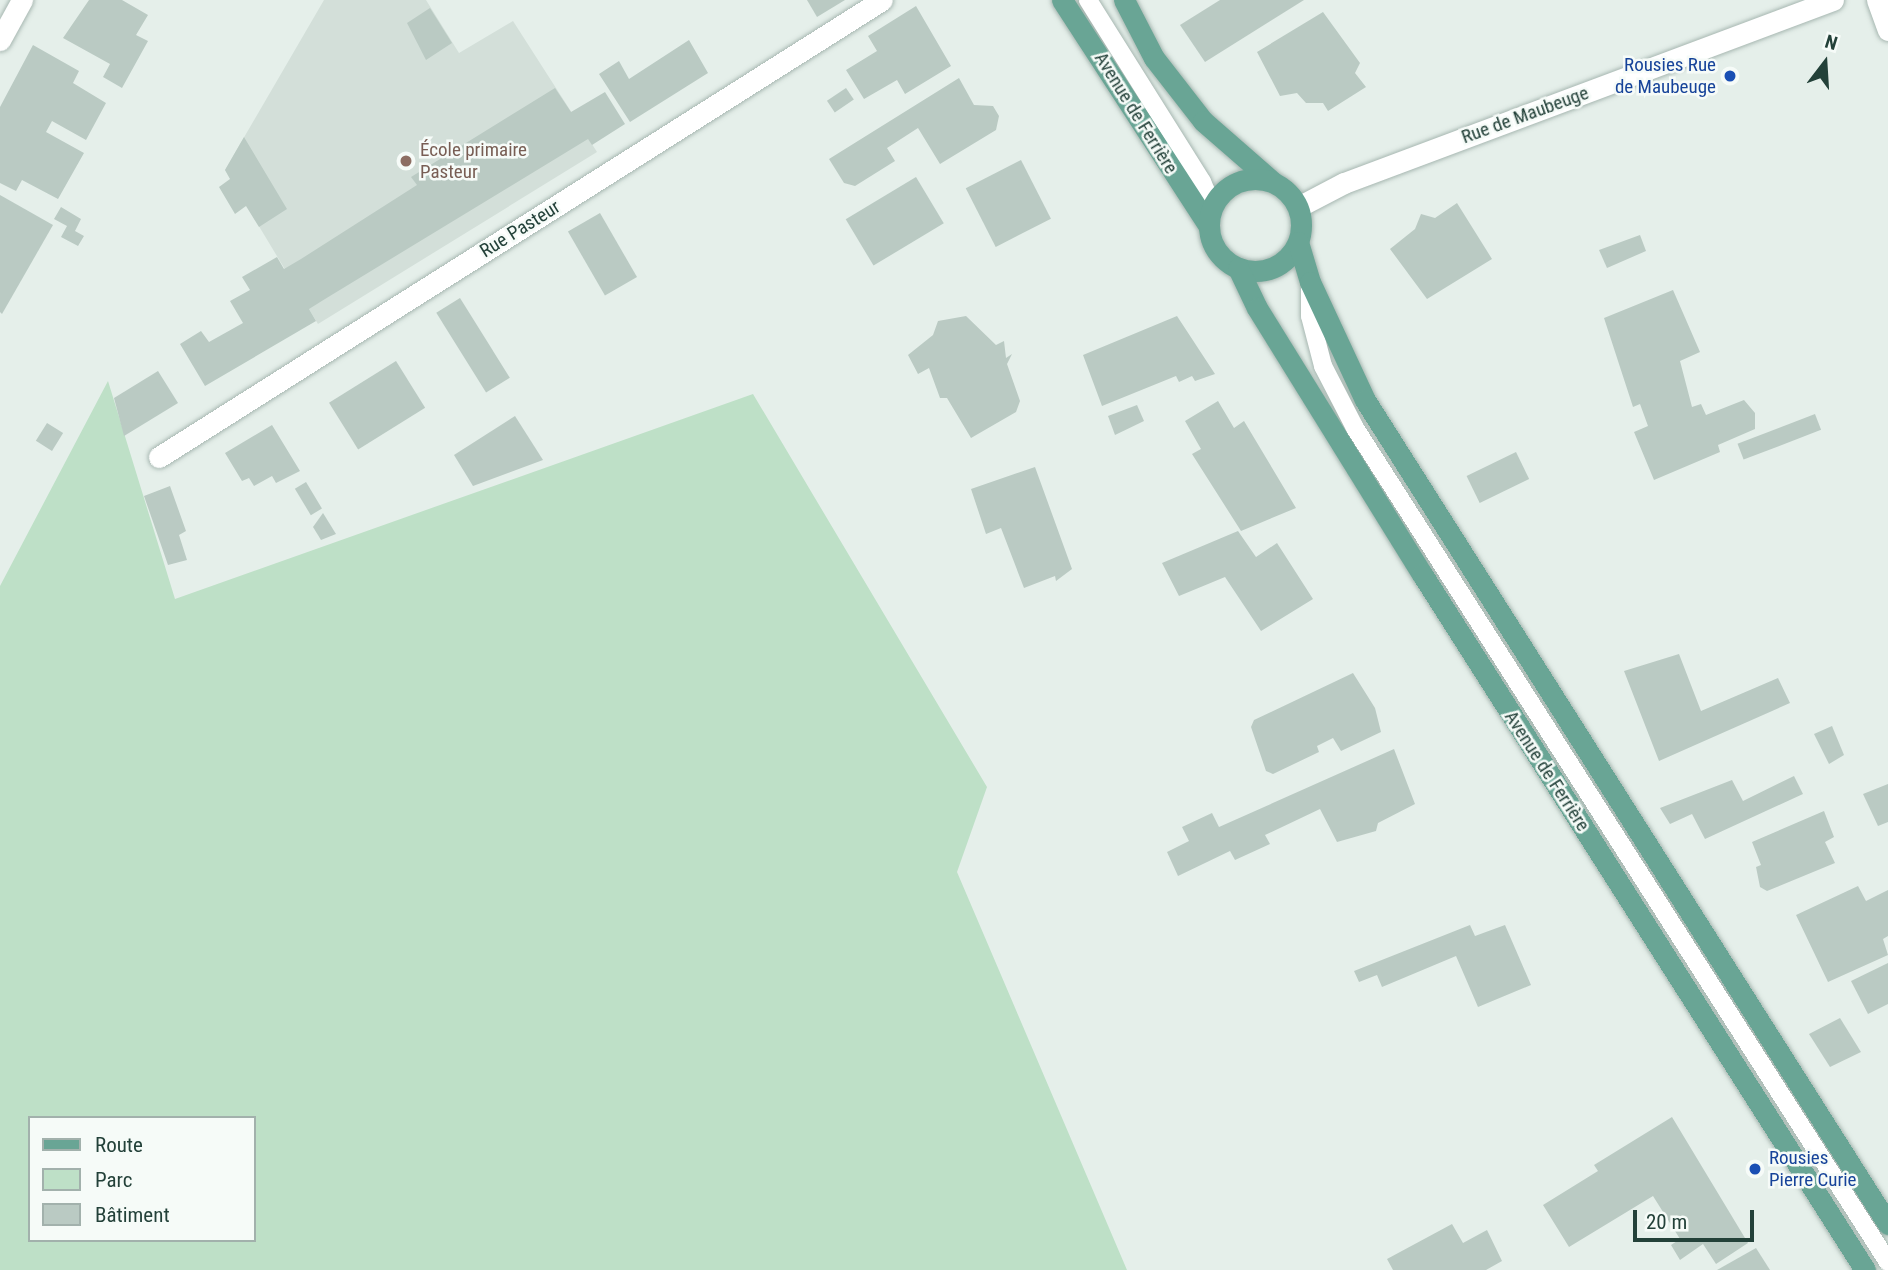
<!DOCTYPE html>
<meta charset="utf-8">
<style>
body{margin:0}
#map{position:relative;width:1888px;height:1270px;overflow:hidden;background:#e5efea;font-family:"Roboto Condensed",sans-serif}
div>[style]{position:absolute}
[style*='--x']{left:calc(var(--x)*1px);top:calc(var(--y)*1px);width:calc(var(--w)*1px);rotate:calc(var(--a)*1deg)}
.built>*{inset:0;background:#d3dfd9}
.green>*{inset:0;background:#bee0c7}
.building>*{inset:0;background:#bacac3;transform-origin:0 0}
.roads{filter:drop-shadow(0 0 2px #a7b7b1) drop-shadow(0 0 2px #a7b7b1)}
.lane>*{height:18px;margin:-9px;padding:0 9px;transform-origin:9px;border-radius:9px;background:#fff}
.street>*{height:21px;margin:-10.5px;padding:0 10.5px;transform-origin:10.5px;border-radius:10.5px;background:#fff}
.secondary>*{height:21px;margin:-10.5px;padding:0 10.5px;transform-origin:10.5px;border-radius:10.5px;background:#fff}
.primary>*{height:21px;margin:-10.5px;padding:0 10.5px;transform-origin:10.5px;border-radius:10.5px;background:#69a595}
.primary>.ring{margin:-10.5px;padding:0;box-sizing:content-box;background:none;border:21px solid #69a595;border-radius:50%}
.dots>*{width:19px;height:19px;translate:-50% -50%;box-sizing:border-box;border:4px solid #f6fbf8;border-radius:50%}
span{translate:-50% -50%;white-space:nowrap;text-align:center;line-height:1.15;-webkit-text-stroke:5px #f6fbf8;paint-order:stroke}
.transit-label{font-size:19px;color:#164399}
.right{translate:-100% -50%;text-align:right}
.left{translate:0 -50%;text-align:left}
.street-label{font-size:19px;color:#234139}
.education-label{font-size:19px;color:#785e54}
.legend{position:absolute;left:28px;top:1116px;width:228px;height:126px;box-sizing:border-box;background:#f6fbf8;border:2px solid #a2b1ac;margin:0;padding:9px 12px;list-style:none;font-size:21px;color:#234139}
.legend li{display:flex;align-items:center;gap:14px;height:35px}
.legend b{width:35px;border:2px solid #a2b1ac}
.north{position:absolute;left:1790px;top:28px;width:70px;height:70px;-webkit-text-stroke:5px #f6fbf8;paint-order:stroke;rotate:17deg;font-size:19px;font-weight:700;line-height:28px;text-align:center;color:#234139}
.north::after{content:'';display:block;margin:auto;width:24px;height:32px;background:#234139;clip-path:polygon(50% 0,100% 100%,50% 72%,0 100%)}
.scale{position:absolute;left:1633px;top:1210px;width:121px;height:32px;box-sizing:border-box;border:4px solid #234139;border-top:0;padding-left:9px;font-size:21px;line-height:24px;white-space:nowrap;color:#234139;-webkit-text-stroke:5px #f6fbf8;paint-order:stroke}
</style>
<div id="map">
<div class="built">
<div style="clip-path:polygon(324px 0,426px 0,459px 53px,513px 21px,597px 152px,318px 324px,225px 170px)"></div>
</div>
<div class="green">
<div style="clip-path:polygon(evenodd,108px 381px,175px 599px,753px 394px,987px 787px,957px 872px,1127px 1270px,0 1270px,0 586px,108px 381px,30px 1118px,254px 1118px,254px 1240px,30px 1240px,30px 1118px)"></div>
</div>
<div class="building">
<div style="clip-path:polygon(89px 0,122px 0,148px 15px,136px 35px,148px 41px,122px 88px,103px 77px,110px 64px,63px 38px)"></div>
<div style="clip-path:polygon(807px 0,845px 0,817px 17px)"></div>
<div style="clip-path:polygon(1220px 0,1304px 0,1205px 62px,1180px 25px)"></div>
<div style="clip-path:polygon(916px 6px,951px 66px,905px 94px,897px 80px,864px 99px,846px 70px,877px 51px,868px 36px)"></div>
<div style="clip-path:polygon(430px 8px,452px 43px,426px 60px,407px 23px)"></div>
<div style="clip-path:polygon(1323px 12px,1360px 63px,1355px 73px,1366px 87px,1328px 111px,1323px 103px,1306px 103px,1297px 93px,1280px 96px,1257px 52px)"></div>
<div style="clip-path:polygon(689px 40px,708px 73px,630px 122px,599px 74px,619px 61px,629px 79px)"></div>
<div style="clip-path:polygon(33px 45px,79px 71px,73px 83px,106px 103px,86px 140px,52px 121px,46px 132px,84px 153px,58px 199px,22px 180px,16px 191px,0 183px,0 107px)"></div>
<div style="clip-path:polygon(959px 78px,974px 105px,993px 106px,999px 116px,996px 130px,940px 164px,918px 128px,887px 148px,895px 161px,855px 186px,844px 183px,829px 159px)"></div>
<div style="clip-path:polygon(555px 88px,571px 112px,605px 92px,625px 124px,592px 145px,588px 139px,325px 299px,309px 309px,316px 321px,205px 386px,180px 344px,201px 331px,209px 342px,243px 323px,230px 301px,250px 290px,242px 277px,277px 257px,284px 269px,301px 259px,417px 185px,411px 177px)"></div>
<div style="left:846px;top:88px;width:14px;height:23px;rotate:56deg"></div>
<div style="clip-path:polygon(244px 137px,287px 209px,259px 227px,246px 206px,235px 214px,219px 187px,230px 179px,225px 170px)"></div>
<div style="left:1021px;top:160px;width:66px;height:62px;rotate:63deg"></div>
<div style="left:916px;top:177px;width:54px;height:82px;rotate:59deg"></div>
<div style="clip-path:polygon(0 195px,53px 225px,2px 314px,0 312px)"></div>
<div style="clip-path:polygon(1457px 203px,1492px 259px,1427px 299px,1390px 249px,1415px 229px,1421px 214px,1435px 218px)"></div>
<div style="clip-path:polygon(61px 207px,81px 219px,75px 231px,84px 236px,78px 246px,61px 237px,67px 226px,54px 219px)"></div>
<div style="left:600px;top:213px;width:74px;height:37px;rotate:60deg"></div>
<div style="clip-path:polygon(1640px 235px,1646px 251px,1607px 268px,1599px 250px)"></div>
<div style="clip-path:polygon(1673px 290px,1700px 352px,1680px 361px,1692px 407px,1701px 404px,1706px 415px,1744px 400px,1755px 413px,1755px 429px,1718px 445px,1720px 452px,1654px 480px,1634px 432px,1648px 426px,1640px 404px,1633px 407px,1604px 318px)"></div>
<div style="left:460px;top:298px;width:94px;height:28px;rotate:58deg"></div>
<div style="clip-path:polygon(966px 316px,996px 345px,1004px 341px,1006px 358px,1012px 354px,1007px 364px,1020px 401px,1016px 412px,971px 438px,947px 398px,940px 398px,929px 368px,918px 374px,908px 355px,933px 335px,938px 321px)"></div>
<div style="clip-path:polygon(1177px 316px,1215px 374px,1195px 381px,1192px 376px,1179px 382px,1176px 376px,1102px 406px,1083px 355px)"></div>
<div style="left:396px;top:361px;width:55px;height:79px;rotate:58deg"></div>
<div style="clip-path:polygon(158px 371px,178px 403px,124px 436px,114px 398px)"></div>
<div style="clip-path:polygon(1218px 401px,1234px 428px,1244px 421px,1296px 508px,1241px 531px,1192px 454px,1201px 449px,1185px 421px)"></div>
<div style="clip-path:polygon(1137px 405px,1144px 421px,1115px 435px,1108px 416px)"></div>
<div style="left:1815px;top:414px;width:17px;height:83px;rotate:69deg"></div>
<div style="clip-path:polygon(515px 416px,543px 460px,473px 486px,454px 455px)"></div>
<div style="left:47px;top:423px;width:19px;height:21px;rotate:32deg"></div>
<div style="clip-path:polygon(272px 425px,300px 471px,276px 483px,272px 476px,254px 486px,249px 478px,242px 481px,225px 453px)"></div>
<div style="left:1516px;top:452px;width:30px;height:55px;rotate:64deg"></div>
<div style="clip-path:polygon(1035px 467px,1072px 569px,1056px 581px,1055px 576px,1024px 588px,1001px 528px,986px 534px,971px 489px)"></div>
<div style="left:306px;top:482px;width:31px;height:13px;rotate:59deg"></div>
<div style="clip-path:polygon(170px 486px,186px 531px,179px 535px,187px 560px,168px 565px,144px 496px)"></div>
<div style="clip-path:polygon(323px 513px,336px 534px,321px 540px,313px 527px)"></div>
<div style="clip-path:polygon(1238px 531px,1256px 557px,1277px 543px,1313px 599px,1261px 631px,1225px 577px,1179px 596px,1162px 563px)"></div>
<div style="clip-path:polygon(1679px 654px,1701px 711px,1778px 678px,1790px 703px,1659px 761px,1624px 671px)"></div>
<div style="clip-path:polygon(1353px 673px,1375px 708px,1381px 732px,1341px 751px,1333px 738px,1317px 746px,1319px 752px,1273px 774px,1266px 771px,1251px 727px,1254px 720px)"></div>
<div style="clip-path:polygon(1832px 726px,1844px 755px,1829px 764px,1814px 734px)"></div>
<div style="clip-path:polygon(1394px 749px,1415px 804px,1378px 823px,1376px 831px,1337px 842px,1320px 809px,1265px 835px,1270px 844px,1235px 860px,1230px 851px,1178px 876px,1167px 852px,1189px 841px,1182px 827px,1212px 813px,1219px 827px)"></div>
<div style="clip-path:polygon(1794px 776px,1803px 794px,1705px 839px,1692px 814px,1670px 824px,1660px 808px,1732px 780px,1743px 801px)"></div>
<div style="clip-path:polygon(1888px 784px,1888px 822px,1878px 826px,1863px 794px)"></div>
<div style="clip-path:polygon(1824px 811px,1834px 837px,1825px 842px,1835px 863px,1767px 891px,1760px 887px,1756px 867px,1761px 865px,1752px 842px)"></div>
<div style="clip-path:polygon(1858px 886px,1866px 901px,1888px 890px,1888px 936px,1883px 939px,1888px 955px,1828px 982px,1796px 915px)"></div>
<div style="clip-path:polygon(1470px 925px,1475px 936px,1505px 925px,1531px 985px,1478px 1007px,1456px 956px,1382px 987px,1377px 975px,1359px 982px,1354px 971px)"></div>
<div style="clip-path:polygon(1888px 963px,1888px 1004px,1868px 1014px,1851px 981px)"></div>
<div style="clip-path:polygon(1840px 1018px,1861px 1052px,1830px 1067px,1809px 1034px)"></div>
<div style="clip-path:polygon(1672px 1117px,1748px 1243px,1716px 1264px,1703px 1244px,1680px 1260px,1671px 1245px,1680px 1239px,1653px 1196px,1569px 1247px,1543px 1205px,1598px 1171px,1594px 1165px)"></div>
<div style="clip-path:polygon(1452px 1224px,1463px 1243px,1487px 1230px,1502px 1261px,1486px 1270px,1393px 1270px,1387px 1259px)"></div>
<div style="clip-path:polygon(1756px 1248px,1770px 1270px,1717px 1270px)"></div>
</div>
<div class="roads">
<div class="lane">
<div style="--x:1088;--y:0;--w:215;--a:57.9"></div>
<div style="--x:1202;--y:182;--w:27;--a:66"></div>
<div style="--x:1310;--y:286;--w:30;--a:90"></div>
<div style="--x:1310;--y:316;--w:52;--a:75.4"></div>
<div style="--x:1323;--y:366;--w:70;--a:62.7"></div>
<div style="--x:1355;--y:428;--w:990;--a:57.42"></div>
</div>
<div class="street">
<div style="--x:1877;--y:0;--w:32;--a:70"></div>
<div style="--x:0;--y:40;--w:46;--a:-61.2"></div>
<div style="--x:159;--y:457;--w:855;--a:-32.3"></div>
</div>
<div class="secondary">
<div style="--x:1298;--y:207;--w:52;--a:-27.6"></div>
<div style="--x:1344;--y:183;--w:522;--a:-20.52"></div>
</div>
<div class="primary">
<div style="--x:1062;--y:0;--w:270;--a:57"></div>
<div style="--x:1124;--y:0;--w:65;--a:62.7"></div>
<div style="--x:1154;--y:58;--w:80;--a:52.1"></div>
<div style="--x:1203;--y:121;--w:93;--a:41.1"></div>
<div class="ring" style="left:1209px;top:179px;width:71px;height:71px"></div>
<div style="--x:1298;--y:242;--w:42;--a:73.3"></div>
<div style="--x:1310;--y:282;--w:130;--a:65"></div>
<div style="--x:1365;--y:400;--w:976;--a:57.6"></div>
<div style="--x:1238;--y:268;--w:44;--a:64.6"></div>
<div style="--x:1257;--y:308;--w:313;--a:58.2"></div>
<div style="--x:1422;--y:574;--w:825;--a:57.52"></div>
</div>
</div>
<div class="dots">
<div style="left:1730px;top:76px;background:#1a4fb4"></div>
<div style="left:406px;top:161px;background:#8d6e63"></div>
<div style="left:1755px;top:1169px;background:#1a4fb4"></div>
</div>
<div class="transit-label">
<span class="right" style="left:1716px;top:76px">Rousies Rue<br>de Maubeuge</span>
<span class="left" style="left:1769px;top:1169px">Rousies<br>Pierre Curie</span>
</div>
<div class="street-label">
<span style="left:1136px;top:113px;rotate:58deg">Avenue de Ferrière</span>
<span style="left:1525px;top:115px;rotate:-20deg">Rue de Maubeuge</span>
<span style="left:520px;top:229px;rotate:-32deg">Rue Pasteur</span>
<span style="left:1547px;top:771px;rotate:57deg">Avenue de Ferrière</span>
</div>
<div class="education-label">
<span class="left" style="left:420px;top:161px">École primaire<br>Pasteur</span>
</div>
<ul class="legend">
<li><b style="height:9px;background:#69a595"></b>Route</li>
<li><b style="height:19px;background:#bee0c7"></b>Parc</li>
<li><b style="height:19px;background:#bacac3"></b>Bâtiment</li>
</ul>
<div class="north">N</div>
<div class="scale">20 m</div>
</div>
